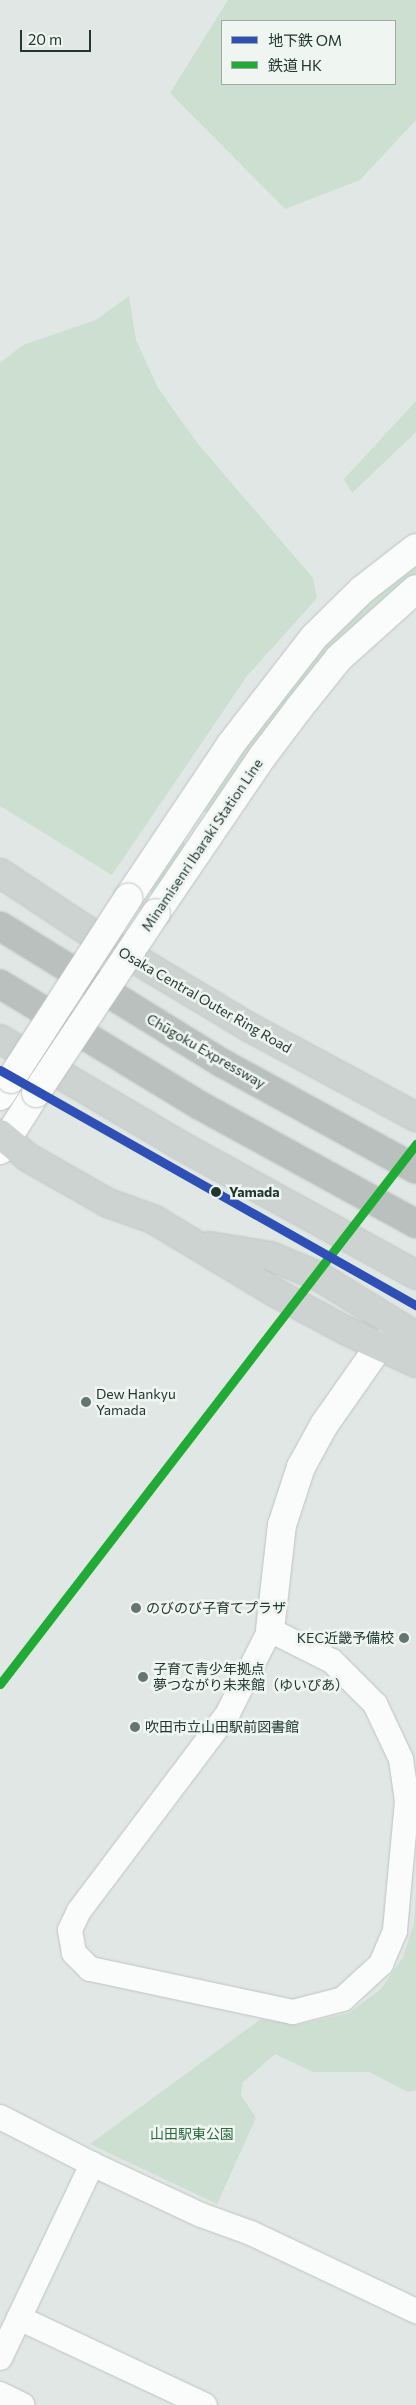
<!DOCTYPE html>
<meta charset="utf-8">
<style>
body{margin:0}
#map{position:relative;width:416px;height:2405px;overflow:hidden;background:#e1e7e4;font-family:Commissioner,"Noto Sans JP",sans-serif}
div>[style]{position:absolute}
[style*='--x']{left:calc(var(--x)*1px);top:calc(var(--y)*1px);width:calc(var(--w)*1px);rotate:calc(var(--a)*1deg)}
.green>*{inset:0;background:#ccdfd0}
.roads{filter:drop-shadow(0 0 1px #bec4c1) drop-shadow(0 0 1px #bec4c1)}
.street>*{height:24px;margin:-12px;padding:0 12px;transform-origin:12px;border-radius:12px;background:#fafbfb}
.secondary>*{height:28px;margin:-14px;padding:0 14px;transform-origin:14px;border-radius:14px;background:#fafbfb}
.primary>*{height:28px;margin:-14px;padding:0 14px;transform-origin:14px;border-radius:14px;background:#cdd3d1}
.highway>*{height:28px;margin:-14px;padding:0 14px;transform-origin:14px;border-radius:14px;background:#bac0be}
.bridges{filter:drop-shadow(0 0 1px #bec4c1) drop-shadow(0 0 1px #bec4c1)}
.secondary-bridge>*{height:28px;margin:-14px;padding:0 14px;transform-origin:14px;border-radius:14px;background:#fafbfb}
.rail-1>*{height:9px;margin:-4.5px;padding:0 4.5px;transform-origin:4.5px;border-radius:4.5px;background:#21ab36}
.metro-1>*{height:9px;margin:-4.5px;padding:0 4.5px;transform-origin:4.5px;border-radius:4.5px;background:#2e4fb5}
.dots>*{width:14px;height:14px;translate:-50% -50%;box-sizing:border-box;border:2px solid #eff6f2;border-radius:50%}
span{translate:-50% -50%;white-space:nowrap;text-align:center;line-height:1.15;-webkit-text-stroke:5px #eff6f2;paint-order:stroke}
.street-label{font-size:14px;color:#223730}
.stop-label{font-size:14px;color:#223730;font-weight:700}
.left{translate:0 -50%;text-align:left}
.poi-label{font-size:14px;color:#223730}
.right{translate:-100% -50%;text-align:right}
.park-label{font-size:14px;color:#316942}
.legend{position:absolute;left:221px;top:20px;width:175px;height:65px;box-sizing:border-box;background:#eff6f2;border:1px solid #9daaa4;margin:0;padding:6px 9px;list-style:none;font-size:15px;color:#223730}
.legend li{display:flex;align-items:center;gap:10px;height:25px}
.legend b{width:25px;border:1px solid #9daaa4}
.scale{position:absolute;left:20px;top:30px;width:71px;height:22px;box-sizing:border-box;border:2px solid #223730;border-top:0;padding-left:6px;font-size:15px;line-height:18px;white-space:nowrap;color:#223730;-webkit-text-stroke:4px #eff6f2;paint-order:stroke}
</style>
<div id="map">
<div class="green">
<div style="clip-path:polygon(evenodd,228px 0,416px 0,416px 120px,360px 180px,285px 209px,170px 93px,228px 0,222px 21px,395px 21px,395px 84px,222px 84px,222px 21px)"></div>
<div style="clip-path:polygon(129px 296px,136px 340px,158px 388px,198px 444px,313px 578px,317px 598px,247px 676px,112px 875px,0 806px,0 363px,23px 345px,96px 320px)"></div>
<div style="clip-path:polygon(416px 401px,416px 432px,352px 493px,344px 479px)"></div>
<div style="clip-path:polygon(416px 563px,416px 575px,376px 606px,210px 812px,202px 812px,201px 807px,239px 750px,323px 645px,369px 601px)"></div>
<div style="clip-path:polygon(183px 841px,186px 847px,154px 893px,150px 891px,149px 887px,177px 842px)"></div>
<div style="clip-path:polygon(416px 1892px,416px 2090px,408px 2092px,369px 2072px,313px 2072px,275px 2054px,243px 2082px,241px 2095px,256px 2118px,217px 2204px,90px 2144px,261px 2019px,297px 2025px,349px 2013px,381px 1989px,403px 1957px,414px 1923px)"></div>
</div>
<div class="roads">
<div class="street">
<div style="--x:270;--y:1630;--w:69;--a:26.6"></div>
<div style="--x:332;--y:1661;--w:61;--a:45"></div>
<div style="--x:375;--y:1704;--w:61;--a:64.7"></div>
<div style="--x:401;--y:1759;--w:42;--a:81.9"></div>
<div style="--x:407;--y:1801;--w:131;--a:95.3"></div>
<div style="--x:395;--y:1931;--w:36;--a:113"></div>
<div style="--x:381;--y:1964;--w:52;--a:137.4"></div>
<div style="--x:343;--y:1999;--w:52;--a:165.4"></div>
<div style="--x:293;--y:2012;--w:208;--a:-168"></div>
<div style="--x:90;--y:1969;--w:23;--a:-135"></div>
<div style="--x:74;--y:1953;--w:23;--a:-100"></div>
<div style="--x:70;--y:1930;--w:21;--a:-65"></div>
<div style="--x:79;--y:1911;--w:248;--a:-53"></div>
<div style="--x:228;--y:1713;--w:93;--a:-63.2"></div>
<div style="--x:0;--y:2117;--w:103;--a:27.1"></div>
<div style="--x:92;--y:2164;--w:120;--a:25.1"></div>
<div style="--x:201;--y:2215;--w:53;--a:19.8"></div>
<div style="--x:251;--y:2233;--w:183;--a:25.3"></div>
<div style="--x:19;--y:2318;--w:205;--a:25.1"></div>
<div style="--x:0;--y:2358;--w:215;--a:-64.6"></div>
<div style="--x:0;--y:2394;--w:25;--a:26"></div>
</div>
<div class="secondary">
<div style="--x:128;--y:898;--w:185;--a:-56.2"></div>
<div style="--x:231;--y:744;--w:135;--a:-52.2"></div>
<div style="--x:314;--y:637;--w:67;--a:-44.4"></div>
<div style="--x:362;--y:590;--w:68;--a:-37.9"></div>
<div style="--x:156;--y:913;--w:189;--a:-55.8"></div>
<div style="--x:262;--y:757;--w:61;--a:-52.9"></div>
<div style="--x:299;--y:708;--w:64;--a:-51.3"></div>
<div style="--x:339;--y:658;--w:103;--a:-41.9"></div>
<div style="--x:0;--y:1096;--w:20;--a:-57"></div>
<div style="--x:0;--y:1150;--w:67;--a:-57.7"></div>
<div style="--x:270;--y:1630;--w:106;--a:-83.5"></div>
<div style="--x:282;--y:1525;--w:61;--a:-71.9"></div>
<div style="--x:301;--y:1467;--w:48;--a:-61.3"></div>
<div style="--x:324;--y:1425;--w:98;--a:-55"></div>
<div style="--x:380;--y:1345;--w:23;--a:-25"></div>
</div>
<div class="primary">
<div style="--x:0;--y:873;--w:96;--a:33.5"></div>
<div style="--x:80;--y:926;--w:195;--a:30.9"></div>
<div style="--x:247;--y:1026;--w:192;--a:28.3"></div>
<div style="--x:0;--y:1039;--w:207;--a:30.5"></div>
<div style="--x:178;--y:1144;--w:272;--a:28.8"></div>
<div style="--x:0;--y:1134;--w:35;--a:40"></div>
<div style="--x:27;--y:1157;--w:93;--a:29.6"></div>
<div style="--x:108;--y:1203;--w:48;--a:19.6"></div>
<div style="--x:153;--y:1219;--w:141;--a:31.1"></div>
<div style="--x:274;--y:1292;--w:81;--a:28.2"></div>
<div style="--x:345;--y:1330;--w:78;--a:24.9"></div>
<div style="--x:209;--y:1246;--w:62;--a:9.3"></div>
<div style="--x:270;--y:1256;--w:52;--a:22.6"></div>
<div style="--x:318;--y:1276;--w:115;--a:31.5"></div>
</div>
<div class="highway">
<div style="--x:0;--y:926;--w:261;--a:31.7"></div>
<div style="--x:222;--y:1063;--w:221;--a:28.7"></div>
<div style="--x:0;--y:984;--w:233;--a:31.3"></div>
<div style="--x:199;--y:1105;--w:247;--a:28.7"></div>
</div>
</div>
<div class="bridges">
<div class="secondary-bridge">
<div style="--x:11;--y:1079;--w:216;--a:-57.1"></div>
<div style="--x:36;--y:1093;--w:216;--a:-56.3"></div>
</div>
</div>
<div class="rail-1">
<div style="--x:0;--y:1684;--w:682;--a:-52.39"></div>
</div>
<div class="metro-1">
<div style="--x:0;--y:1070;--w:478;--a:29.5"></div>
</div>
<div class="dots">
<div style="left:216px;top:1192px;background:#223730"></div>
<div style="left:86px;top:1402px;background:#65756f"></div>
<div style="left:136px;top:1608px;background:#65756f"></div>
<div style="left:404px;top:1638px;background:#65756f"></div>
<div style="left:143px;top:1677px;background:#65756f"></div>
<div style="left:135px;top:1727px;background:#65756f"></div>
</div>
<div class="street-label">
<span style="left:202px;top:845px;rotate:-56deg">Minamisenri Ibaraki Station Line</span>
<span style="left:205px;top:1000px;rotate:30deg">Osaka Central Outer Ring Road</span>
<span style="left:206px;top:1051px;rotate:30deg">Chūgoku Expressway</span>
</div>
<div class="stop-label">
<span class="left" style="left:229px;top:1192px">Yamada</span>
</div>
<div class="poi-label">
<span class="left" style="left:96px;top:1402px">Dew Hankyu<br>Yamada</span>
<span class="left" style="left:146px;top:1608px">のびのび子育てプラザ</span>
<span class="right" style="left:394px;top:1638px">KEC近畿予備校</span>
<span class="left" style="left:153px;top:1677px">子育て青少年拠点<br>夢つながり未来館（ゆいぴあ）</span>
<span class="left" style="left:145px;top:1727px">吹田市立山田駅前図書館</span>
</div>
<div class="park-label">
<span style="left:192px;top:2134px">山田駅東公園</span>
</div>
<ul class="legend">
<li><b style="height:6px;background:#2e4fb5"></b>地下鉄 OM</li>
<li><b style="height:6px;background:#21ab36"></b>鉄道 HK</li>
</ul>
<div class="scale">20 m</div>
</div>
